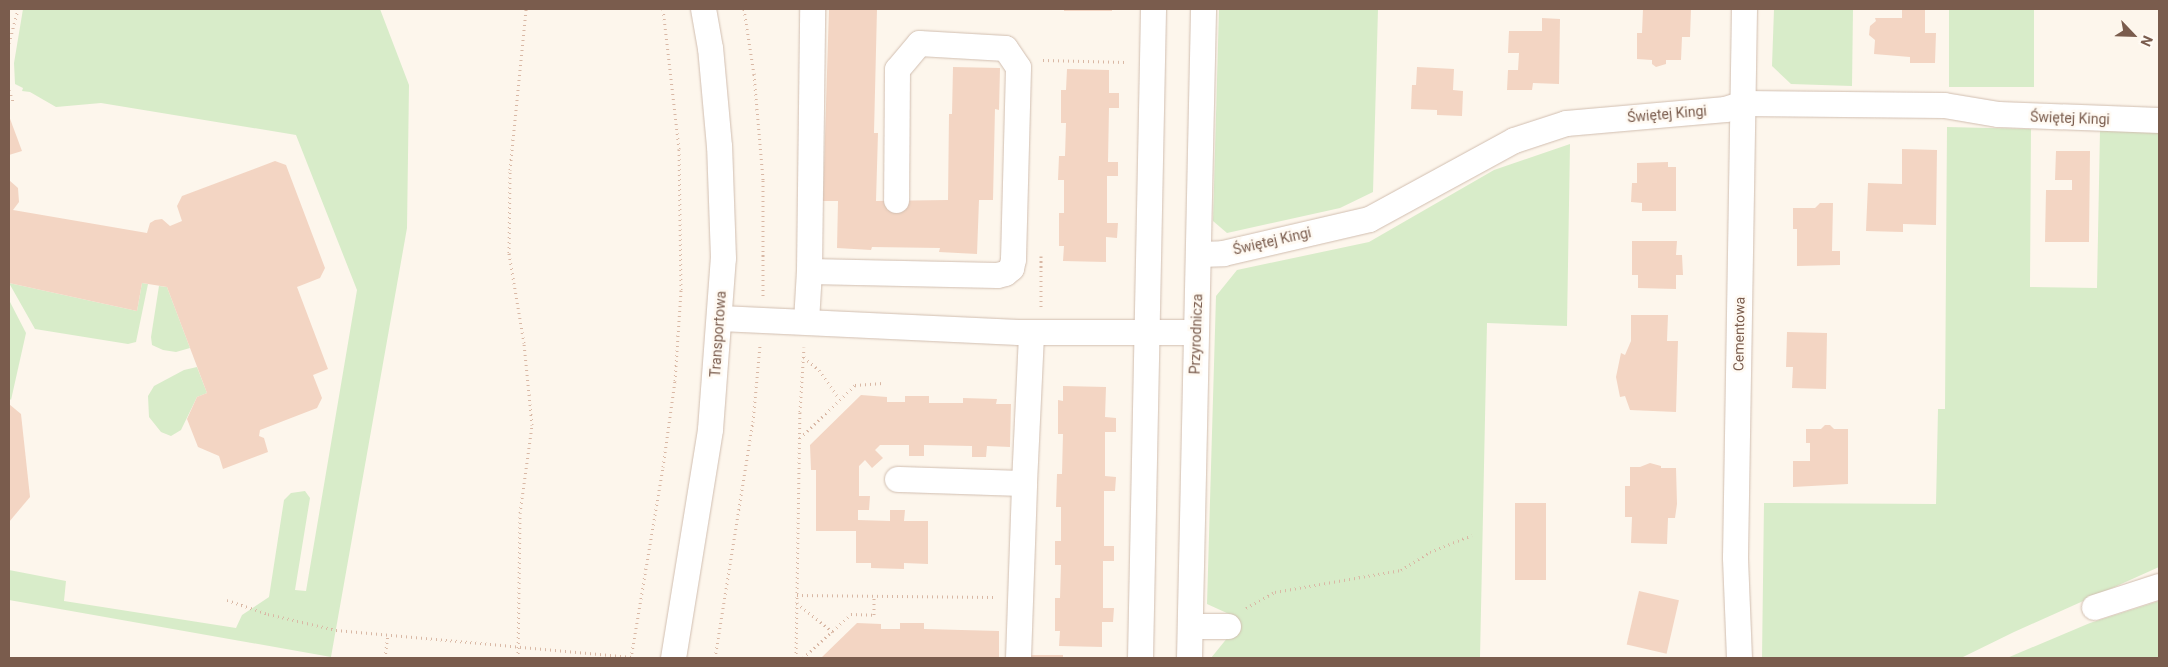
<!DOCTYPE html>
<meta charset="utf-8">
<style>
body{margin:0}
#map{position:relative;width:2168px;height:667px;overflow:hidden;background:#fdf6ec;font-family:Roboto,sans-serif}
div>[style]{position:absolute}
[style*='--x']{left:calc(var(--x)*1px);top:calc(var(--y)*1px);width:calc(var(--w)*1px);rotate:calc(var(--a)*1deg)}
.green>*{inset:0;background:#d8ecc9;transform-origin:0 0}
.building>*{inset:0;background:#f3d5c3;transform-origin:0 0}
.path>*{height:3px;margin-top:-1.5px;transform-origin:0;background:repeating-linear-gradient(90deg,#d9b8a5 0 1px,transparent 0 5px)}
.roads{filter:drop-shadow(0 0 1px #d1beb0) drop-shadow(0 0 1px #d1beb0)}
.minor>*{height:25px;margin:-12.5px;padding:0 12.5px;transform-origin:12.5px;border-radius:12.5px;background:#fff}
span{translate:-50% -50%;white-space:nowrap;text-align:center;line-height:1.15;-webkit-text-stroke:5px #fffaf3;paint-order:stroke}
.street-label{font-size:14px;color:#7a5c4d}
.frame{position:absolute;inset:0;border:10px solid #7a5c4d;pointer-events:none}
.north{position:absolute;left:2108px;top:10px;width:50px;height:50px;-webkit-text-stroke:4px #fffaf3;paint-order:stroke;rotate:114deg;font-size:14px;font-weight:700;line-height:20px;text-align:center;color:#7a5c4d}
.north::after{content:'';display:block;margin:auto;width:18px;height:22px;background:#7a5c4d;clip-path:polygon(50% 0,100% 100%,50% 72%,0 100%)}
</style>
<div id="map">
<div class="green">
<div style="clip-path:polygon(23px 9px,380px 9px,409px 85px,407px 228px,331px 657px,9px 600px,9px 570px,66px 581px,64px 601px,236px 628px,242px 615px,269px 597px,284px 500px,291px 493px,305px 491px,310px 498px,295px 590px,306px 591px,357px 290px,296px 135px,101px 103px,56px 107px,30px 92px,22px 91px,23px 88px,15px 84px,14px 63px)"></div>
<div style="clip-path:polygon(1219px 9px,1378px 9px,1373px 192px,1340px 208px,1227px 233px,1213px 221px)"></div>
<div style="clip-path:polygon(1774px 9px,1853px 9px,1852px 86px,1791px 84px,1772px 66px)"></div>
<div style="left:1949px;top:9px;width:85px;height:78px"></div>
<div style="clip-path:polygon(1947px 127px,2031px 129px,2030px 287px,2097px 288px,2100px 130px,2159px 131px,2159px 567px,2014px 632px,1961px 658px,1762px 658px,1764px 503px,1936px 504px,1938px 409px,1945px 409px)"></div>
<div style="clip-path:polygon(1570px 144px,1567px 326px,1487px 323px,1480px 658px,1211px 658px,1228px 637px,1229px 614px,1207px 604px,1216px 296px,1237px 270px,1369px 242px,1494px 170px)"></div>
<div style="clip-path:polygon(9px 283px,137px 311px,142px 283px,148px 284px,136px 342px,128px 344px,35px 329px)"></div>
<div style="clip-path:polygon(159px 286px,167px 287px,190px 348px,176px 352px,163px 350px,152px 345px,151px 337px)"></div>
<div style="clip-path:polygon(9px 300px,26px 333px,11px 400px,9px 398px)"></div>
<div style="clip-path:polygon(197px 367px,207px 393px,197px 397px,181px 430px,171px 436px,161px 432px,149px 417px,148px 396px,154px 386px,184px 370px)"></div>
<div style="clip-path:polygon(2159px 601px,2159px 658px,2007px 658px,2090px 623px)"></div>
</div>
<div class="building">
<div style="clip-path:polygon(829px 9px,877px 9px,874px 133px,878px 133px,876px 201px,948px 200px,949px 114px,952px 114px,953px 67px,1000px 68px,999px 110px,995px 109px,993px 200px,979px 200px,977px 254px,939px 252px,940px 248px,872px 247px,871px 250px,837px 248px,838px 201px,823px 201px)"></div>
<div style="left:1064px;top:9px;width:48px;height:2px"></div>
<div style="clip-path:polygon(1643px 9px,1691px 9px,1690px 37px,1682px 37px,1681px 60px,1666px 60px,1666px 64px,1656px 67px,1652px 64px,1652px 60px,1637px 59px,1637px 33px,1642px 33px)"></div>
<div style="clip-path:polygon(1902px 9px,1925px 9px,1925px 33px,1936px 33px,1935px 63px,1910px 63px,1910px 57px,1874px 54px,1875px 40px,1869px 35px,1870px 26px,1876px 21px,1875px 18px,1902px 18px)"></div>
<div style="clip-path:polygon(1542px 18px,1560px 19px,1559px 84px,1533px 83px,1532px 90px,1507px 90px,1508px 70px,1518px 70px,1519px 53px,1508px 53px,1509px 31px,1542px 31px)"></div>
<div style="clip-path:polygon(1417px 67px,1454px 69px,1453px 90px,1463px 91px,1462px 116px,1437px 115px,1437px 110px,1411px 109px,1412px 85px,1416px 85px)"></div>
<div style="clip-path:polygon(1067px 69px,1109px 70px,1109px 93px,1119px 93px,1119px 108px,1109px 108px,1108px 162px,1118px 162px,1118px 176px,1107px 176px,1107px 223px,1118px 223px,1117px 238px,1106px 237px,1106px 262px,1063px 261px,1064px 246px,1059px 246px,1059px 213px,1064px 213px,1064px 180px,1058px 180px,1059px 156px,1065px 156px,1066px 123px,1061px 123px,1061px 90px,1066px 90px)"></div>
<div style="clip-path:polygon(9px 116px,22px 151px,9px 155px)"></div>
<div style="clip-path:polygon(1902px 149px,1937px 150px,1936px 225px,1903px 224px,1903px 232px,1866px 231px,1868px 183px,1902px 184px)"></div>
<div style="clip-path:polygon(2056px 151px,2090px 151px,2089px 242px,2045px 242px,2046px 190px,2072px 190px,2072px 180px,2055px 180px)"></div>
<div style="clip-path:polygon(275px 161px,286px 165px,325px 268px,320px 278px,297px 287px,328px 369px,313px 375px,322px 398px,317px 408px,260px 430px,259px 436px,264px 438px,268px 452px,223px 469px,219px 456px,198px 447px,187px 419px,197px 397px,207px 393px,167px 287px,142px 283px,137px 311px,9px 283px,9px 180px,18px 188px,19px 202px,13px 210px,147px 233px,150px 223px,155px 220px,162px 219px,170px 226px,182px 221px,177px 206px,182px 196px)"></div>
<div style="clip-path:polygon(1668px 162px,1668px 167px,1676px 167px,1676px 211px,1642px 211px,1642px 203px,1631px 202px,1632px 183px,1637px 183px,1637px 163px)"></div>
<div style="clip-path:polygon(1820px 203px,1833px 203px,1832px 251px,1840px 251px,1840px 265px,1797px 266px,1797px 229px,1793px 229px,1793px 208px,1815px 208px)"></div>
<div style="clip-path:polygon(1632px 241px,1677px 241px,1676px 255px,1682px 255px,1683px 275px,1676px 275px,1676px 289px,1638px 288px,1638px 275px,1632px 275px)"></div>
<div style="clip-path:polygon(1631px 315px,1668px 315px,1667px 341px,1678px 341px,1676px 412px,1630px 410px,1625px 396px,1620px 397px,1616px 377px,1621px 353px,1625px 355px,1631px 341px)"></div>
<div style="clip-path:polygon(1787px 332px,1827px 333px,1826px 389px,1792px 388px,1793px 367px,1786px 367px)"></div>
<div style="clip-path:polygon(1063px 386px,1106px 387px,1105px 417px,1116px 418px,1116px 432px,1105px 432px,1105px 476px,1116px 477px,1115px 491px,1104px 491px,1104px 546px,1114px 546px,1114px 561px,1103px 561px,1103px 608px,1114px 608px,1113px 622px,1102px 622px,1102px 647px,1059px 646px,1060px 631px,1055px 631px,1055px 598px,1060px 598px,1061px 565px,1055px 565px,1055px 541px,1061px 541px,1061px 507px,1056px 507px,1057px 474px,1062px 474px,1063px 434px,1058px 434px,1058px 400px,1063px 401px)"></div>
<div style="clip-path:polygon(861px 395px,887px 397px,887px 402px,905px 402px,905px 396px,929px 396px,929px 403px,963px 403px,963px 398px,997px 399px,996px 404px,1011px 404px,1010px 447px,987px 446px,986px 457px,972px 457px,972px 446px,924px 445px,924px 456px,909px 456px,909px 445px,880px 445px,875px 450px,883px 458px,872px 468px,865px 460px,859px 466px,859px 496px,870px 496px,869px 510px,858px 510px,858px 520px,890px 521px,890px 510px,905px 510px,904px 521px,928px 521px,928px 564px,904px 563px,904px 569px,871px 568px,871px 563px,856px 563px,856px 531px,816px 531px,816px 470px,811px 470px,810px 445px)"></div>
<div style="clip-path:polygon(9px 404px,21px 414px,30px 497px,9px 522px)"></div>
<div style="clip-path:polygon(1825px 425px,1830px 425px,1834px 429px,1848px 429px,1848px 484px,1793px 487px,1793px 461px,1810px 461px,1810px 443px,1806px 443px,1806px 429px,1821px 429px)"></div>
<div style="clip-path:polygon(1650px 463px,1661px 466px,1661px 468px,1676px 468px,1677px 504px,1675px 518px,1668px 518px,1667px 544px,1631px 543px,1632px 517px,1625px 517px,1625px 486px,1630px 486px,1630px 467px,1640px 467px)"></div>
<div style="left:1515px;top:503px;width:31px;height:77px"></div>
<div style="left:1639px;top:591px;width:41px;height:55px;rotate:13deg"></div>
<div style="clip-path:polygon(857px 623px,881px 624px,881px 629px,900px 629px,900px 623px,924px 623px,924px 629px,999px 631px,999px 658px,821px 658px)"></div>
<div style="left:1018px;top:655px;width:45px;height:3px"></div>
</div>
<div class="path">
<div style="--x:744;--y:9;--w:66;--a:81.3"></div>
<div style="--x:754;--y:74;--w:106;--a:85.1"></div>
<div style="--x:763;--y:180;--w:116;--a:90"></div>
<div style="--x:9;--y:43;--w:35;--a:-75"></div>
<div style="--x:1043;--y:60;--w:83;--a:1.4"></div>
<div style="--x:9;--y:90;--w:12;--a:70"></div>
<div style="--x:1041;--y:307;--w:51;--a:-90"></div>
<div style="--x:804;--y:357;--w:20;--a:41"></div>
<div style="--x:819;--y:370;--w:35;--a:55"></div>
<div style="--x:800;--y:438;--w:76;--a:-43.9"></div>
<div style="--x:855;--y:385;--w:28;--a:-4"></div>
<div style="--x:797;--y:595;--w:197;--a:0.6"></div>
<div style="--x:227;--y:600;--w:43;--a:18.9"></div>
<div style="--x:268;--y:614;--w:70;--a:13.2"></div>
<div style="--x:336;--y:630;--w:297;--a:5.2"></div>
<div style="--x:797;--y:603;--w:46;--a:38.9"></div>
<div style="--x:1246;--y:608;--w:33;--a:-29"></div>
<div style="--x:1275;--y:592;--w:128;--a:-9.9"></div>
<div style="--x:1401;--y:570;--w:34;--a:-32"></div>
<div style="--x:1430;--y:552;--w:45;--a:-22"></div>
<div style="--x:385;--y:658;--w:24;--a:-83"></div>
<div style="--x:518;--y:658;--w:145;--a:-89.2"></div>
<div style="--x:520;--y:513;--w:89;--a:-82.2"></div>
<div style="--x:532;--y:425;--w:82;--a:-95.6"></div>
<div style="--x:524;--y:343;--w:91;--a:-99.5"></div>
<div style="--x:509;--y:253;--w:83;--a:-89.3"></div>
<div style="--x:510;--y:170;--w:162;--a:-84.3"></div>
<div style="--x:631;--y:658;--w:194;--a:-80.5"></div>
<div style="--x:663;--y:467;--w:87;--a:-82.1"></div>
<div style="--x:675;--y:381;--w:91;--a:-86.2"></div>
<div style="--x:681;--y:290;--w:141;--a:-90.8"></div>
<div style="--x:679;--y:149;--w:141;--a:-96.5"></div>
<div style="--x:715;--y:658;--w:239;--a:-80.9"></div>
<div style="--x:753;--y:422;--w:77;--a:-84.8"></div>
<div style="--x:796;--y:658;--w:246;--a:-89.1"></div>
<div style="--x:800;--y:412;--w:65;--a:-86.5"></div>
<div style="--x:803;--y:658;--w:65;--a:-42.5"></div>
<div style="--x:851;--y:614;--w:23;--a:2"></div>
<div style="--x:874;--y:615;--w:19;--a:-90"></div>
</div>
<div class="roads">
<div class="minor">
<div style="--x:1199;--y:254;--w:24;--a:-2"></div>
<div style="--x:1223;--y:253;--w:150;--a:-13.1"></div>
<div style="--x:1369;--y:219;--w:165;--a:-28.6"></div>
<div style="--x:1514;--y:140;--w:55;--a:-18.1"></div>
<div style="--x:1566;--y:123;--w:160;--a:-5"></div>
<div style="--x:1725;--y:109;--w:19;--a:-18"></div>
<div style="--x:1743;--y:103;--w:201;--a:0.6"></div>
<div style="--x:1944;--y:105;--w:55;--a:9.5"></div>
<div style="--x:1998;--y:114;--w:161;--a:2.1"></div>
<div style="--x:809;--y:271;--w:262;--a:-89.3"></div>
<div style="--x:720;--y:318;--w:298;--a:2.7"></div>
<div style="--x:1018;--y:332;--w:178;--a:0"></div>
<div style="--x:806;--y:321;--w:50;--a:-86.6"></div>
<div style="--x:809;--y:271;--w:188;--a:1.2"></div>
<div style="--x:997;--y:275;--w:8;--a:-14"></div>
<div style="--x:1005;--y:273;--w:8;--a:-40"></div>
<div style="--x:1011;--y:268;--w:9;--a:-77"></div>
<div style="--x:1013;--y:259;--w:192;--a:-88.5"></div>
<div style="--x:1018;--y:67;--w:23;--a:-124"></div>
<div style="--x:1005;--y:48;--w:86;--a:-176.7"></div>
<div style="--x:919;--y:43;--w:34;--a:130"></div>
<div style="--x:897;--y:69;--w:131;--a:90.4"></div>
<div style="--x:897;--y:479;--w:127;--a:1.8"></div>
<div style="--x:1024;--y:483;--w:151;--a:-87.3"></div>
<div style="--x:2094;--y:607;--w:68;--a:-17.9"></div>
<div style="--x:1190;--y:626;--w:38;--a:0"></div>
<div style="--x:673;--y:658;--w:232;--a:-80.8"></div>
<div style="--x:710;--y:429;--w:171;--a:-85.7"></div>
<div style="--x:723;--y:258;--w:112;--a:-92"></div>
<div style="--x:719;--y:146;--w:98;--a:-95.2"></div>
<div style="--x:710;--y:48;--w:40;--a:-100"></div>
<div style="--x:1018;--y:658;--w:175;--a:-88"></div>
<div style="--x:1140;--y:658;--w:649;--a:-88.85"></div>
<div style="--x:1189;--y:658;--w:649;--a:-88.76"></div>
<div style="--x:1739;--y:658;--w:101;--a:-92.3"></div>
<div style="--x:1735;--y:557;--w:548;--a:-89.06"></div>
</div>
</div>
<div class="street-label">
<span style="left:1667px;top:114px;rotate:-5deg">Świętej Kingi</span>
<span style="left:2070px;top:118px;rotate:2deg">Świętej Kingi</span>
<span style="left:1272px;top:241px;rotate:-13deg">Świętej Kingi</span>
<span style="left:718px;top:334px;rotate:-86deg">Transportowa</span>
<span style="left:1196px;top:334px;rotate:-88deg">Przyrodnicza</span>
<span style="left:1739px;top:334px;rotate:-89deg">Cementowa</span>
</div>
<div class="frame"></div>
<div class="north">N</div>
</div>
